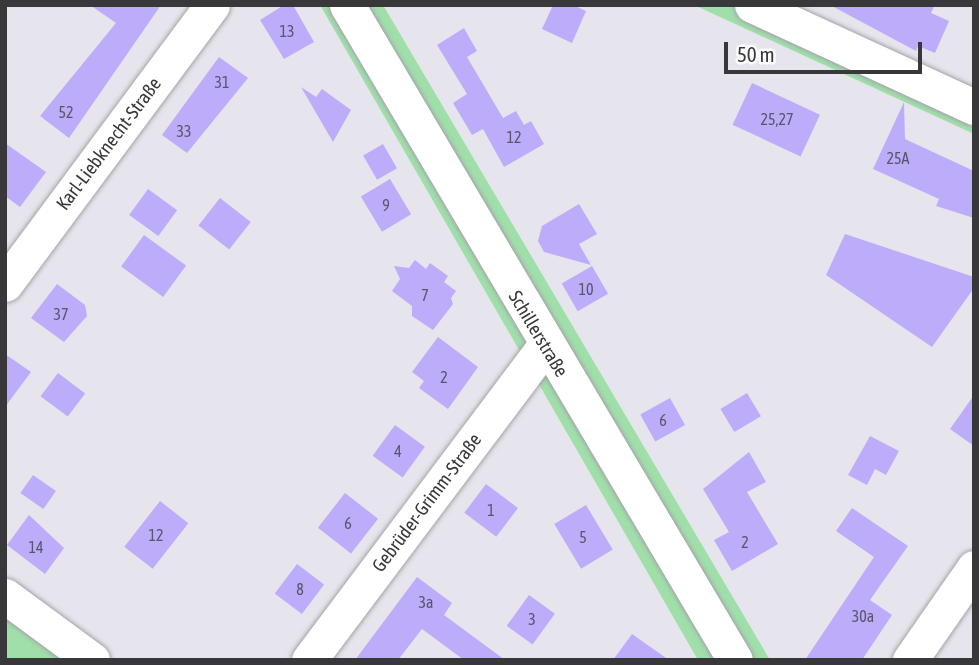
<!DOCTYPE html>
<meta charset="utf-8">
<style>
body{margin:0}
#map{position:relative;width:979px;height:665px;overflow:hidden;background:#e6e5ed;font-family:"Asap Condensed",sans-serif}
div>[style]{position:absolute}
[style*='--x']{left:calc(var(--x)*1px);top:calc(var(--y)*1px);width:calc(var(--w)*1px);rotate:calc(var(--a)*1deg)}
.green>*{inset:0;background:#a0dfaa}
.building>*{inset:0;background:#bcacfa;transform-origin:0 0}
.roads{filter:drop-shadow(0 0 2px #a4a3aa) drop-shadow(0 0 2px #a4a3aa)}
.minor>*{height:35px;margin:-17.5px;padding:0 17.5px;transform-origin:17.5px;border-radius:17.5px;background:#fff}
span{translate:-50% -50%;white-space:nowrap;text-align:center;line-height:1.15;-webkit-text-stroke:5px #fff;paint-order:stroke}
.number-label{font-size:16px;color:#59556b}
.number-label span{-webkit-text-stroke-width:0}
.street-label{font-size:19px;color:#38383b}
.frame{position:absolute;inset:0;border:7px solid #38383b;pointer-events:none}
.scale{position:absolute;left:724px;top:42px;width:198px;height:32px;box-sizing:border-box;border:4px solid #38383b;border-top:0;padding-left:9px;font-size:21px;line-height:24px;white-space:nowrap;color:#38383b;-webkit-text-stroke:5px #fff;paint-order:stroke}
</style>
<div id="map">
<div class="green">
<div style="clip-path:polygon(320px 5px,383px 5px,770px 660px,698px 660px)"></div>
<div style="clip-path:polygon(694px 5px,790px 5px,974px 88px,974px 134px)"></div>
<div style="clip-path:polygon(5px 596px,92px 660px,5px 660px)"></div>
</div>
<div class="building">
<div style="clip-path:polygon(90px 5px,161px 5px,69px 138px,40px 116px,116px 23px)"></div>
<div style="clip-path:polygon(284px 5px,293px 5px,314px 42px,284px 59px,260px 20px)"></div>
<div style="clip-path:polygon(553px 5px,573px 5px,586px 11px,572px 43px,542px 29px)"></div>
<div style="clip-path:polygon(830px 5px,935px 5px,931px 13px,949px 21px,935px 53px,918px 46px,916px 51px)"></div>
<div style="clip-path:polygon(464px 28px,477px 51px,467px 57px,503px 118px,516px 111px,524px 125px,531px 121px,544px 144px,504px 167px,483px 129px,472px 135px,453px 103px,467px 94px,437px 45px)"></div>
<div style="clip-path:polygon(219px 57px,248px 78px,187px 153px,162px 135px)"></div>
<div style="left:752px;top:83px;width:75px;height:46px;rotate:25deg"></div>
<div style="clip-path:polygon(301px 87px,316px 97px,322px 89px,351px 110px,333px 142px)"></div>
<div style="clip-path:polygon(904px 102px,905px 139px,974px 171px,974px 218px,936px 206px,939px 199px,873px 169px)"></div>
<div style="clip-path:polygon(5px 143px,46px 172px,20px 207px,5px 196px)"></div>
<div style="left:383px;top:144px;width:28px;height:23px;rotate:60deg"></div>
<div style="left:390px;top:179px;width:41px;height:34px;rotate:59deg"></div>
<div style="left:148px;top:189px;width:36px;height:32px;rotate:36deg"></div>
<div style="left:220px;top:198px;width:39px;height:35px;rotate:38deg"></div>
<div style="clip-path:polygon(579px 204px,597px 234px,579px 244px,591px 265px,544px 252px,538px 241px,542px 226px)"></div>
<div style="clip-path:polygon(845px 234px,974px 277px,974px 288px,932px 347px,826px 275px)"></div>
<div style="left:144px;top:235px;width:52px;height:39px;rotate:36deg"></div>
<div style="clip-path:polygon(415px 260px,426px 269px,430px 263px,448px 276px,444px 282px,456px 291px,451px 298px,453px 304px,433px 330px,412px 316px,412px 306px,392px 291px,400px 279px,394px 266px,409px 268px)"></div>
<div style="left:592px;top:266px;width:32px;height:35px;rotate:60deg"></div>
<div style="clip-path:polygon(57px 284px,85px 305px,87px 316px,64px 342px,31px 318px)"></div>
<div style="clip-path:polygon(438px 337px,478px 367px,448px 409px,419px 388px,424px 381px,412px 372px)"></div>
<div style="clip-path:polygon(5px 354px,31px 372px,5px 407px)"></div>
<div style="left:58px;top:373px;width:34px;height:29px;rotate:37deg"></div>
<div style="left:747px;top:393px;width:27px;height:31px;rotate:59deg"></div>
<div style="clip-path:polygon(974px 395px,974px 446px,950px 429px)"></div>
<div style="left:670px;top:398px;width:31px;height:34px;rotate:61deg"></div>
<div style="left:395px;top:425px;width:37px;height:38px;rotate:36deg"></div>
<div style="clip-path:polygon(870px 436px,899px 451px,886px 475px,875px 469px,867px 485px,848px 475px)"></div>
<div style="clip-path:polygon(749px 452px,766px 482px,747px 492px,778px 544px,732px 571px,714px 540px,729px 532px,703px 489px)"></div>
<div style="left:33px;top:475px;width:28px;height:22px;rotate:35deg"></div>
<div style="left:486px;top:484px;width:40px;height:36px;rotate:37deg"></div>
<div style="left:345px;top:493px;width:42px;height:44px;rotate:38deg"></div>
<div style="left:160px;top:501px;width:36px;height:58px;rotate:38deg"></div>
<div style="left:586px;top:505px;width:52px;height:37px;rotate:59deg"></div>
<div style="clip-path:polygon(852px 508px,908px 546px,870px 600px,892px 615px,862px 660px,805px 660px,874px 557px,836px 531px)"></div>
<div style="clip-path:polygon(29px 515px,64px 548px,45px 574px,7px 545px)"></div>
<div style="left:297px;top:564px;width:34px;height:37px;rotate:37deg"></div>
<div style="clip-path:polygon(417px 577px,452px 603px,444px 615px,505px 660px,464px 660px,422px 629px,398px 660px,355px 660px)"></div>
<div style="left:529px;top:595px;width:32px;height:38px;rotate:36deg"></div>
<div style="clip-path:polygon(632px 634px,669px 660px,613px 660px)"></div>
</div>
<div class="roads">
<div class="minor">
<div style="--x:347;--y:5;--w:761;--a:59.36"></div>
<div style="--x:752;--y:5;--w:244;--a:24.7"></div>
<div style="--x:5;--y:284;--w:347;--a:-53.4"></div>
<div style="--x:5;--y:596;--w:108;--a:36.3"></div>
<div style="--x:309;--y:660;--w:393;--a:-53.1"></div>
<div style="--x:910;--y:660;--w:112;--a:-55.2"></div>
</div>
</div>
<div class="number-label">
<span style="left:287px;top:31px">13</span>
<span style="left:222px;top:82px">31</span>
<span style="left:66px;top:112px">52</span>
<span style="left:777px;top:119px">25,27</span>
<span style="left:184px;top:131px">33</span>
<span style="left:514px;top:137px">12</span>
<span style="left:898px;top:158px">25A</span>
<span style="left:386px;top:205px">9</span>
<span style="left:586px;top:289px">10</span>
<span style="left:425px;top:295px">7</span>
<span style="left:61px;top:314px">37</span>
<span style="left:444px;top:377px">2</span>
<span style="left:663px;top:420px">6</span>
<span style="left:398px;top:451px">4</span>
<span style="left:491px;top:510px">1</span>
<span style="left:348px;top:523px">6</span>
<span style="left:156px;top:535px">12</span>
<span style="left:583px;top:537px">5</span>
<span style="left:745px;top:542px">2</span>
<span style="left:36px;top:547px">14</span>
<span style="left:300px;top:589px">8</span>
<span style="left:426px;top:602px">3a</span>
<span style="left:863px;top:616px">30a</span>
<span style="left:532px;top:619px">3</span>
</div>
<div class="street-label">
<span style="left:109px;top:144px;rotate:-53deg">Karl-Liebknecht-Straße</span>
<span style="left:538px;top:334px;rotate:59deg">Schillerstraße</span>
<span style="left:427px;top:503px;rotate:-53deg">Gebrüder-Grimm-Straße</span>
</div>
<div class="frame"></div>
<div class="scale">50 m</div>
</div>
